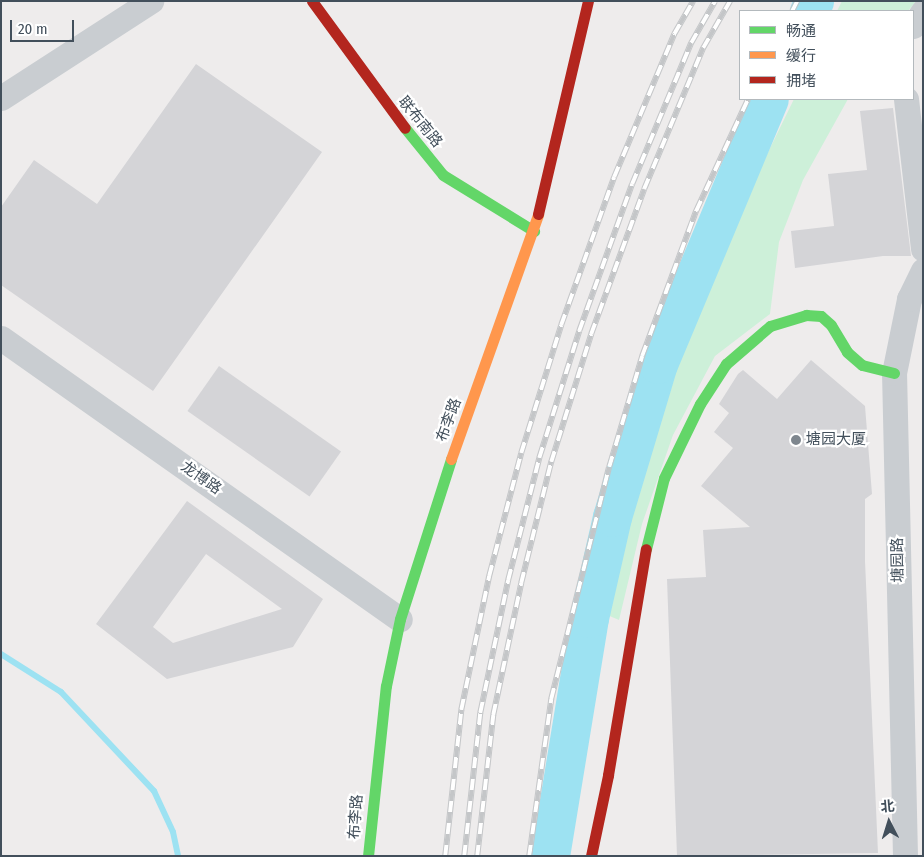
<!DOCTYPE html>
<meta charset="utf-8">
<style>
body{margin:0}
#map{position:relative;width:924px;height:857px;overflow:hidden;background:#eeecec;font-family:"Fira Sans Condensed","Noto Sans SC",sans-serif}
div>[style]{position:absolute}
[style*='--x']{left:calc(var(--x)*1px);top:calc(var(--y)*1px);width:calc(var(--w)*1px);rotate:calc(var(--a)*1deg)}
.green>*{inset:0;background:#cdf0d9}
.stream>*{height:6px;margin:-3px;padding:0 3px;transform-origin:3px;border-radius:3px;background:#9de2f2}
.river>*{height:39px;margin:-19.5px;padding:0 19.5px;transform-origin:19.5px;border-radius:19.5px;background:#9de2f2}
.building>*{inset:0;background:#d4d4d7;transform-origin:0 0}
.street>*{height:25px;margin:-12.5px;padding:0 12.5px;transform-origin:12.5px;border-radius:12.5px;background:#c9cdd1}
.fast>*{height:11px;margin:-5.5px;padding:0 5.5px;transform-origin:5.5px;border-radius:5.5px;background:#63d668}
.slow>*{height:11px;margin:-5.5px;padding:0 5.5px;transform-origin:5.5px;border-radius:5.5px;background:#ff974d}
.jam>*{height:11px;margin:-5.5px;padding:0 5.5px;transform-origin:5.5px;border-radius:5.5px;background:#b3261e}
.rail>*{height:5.5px;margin-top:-2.75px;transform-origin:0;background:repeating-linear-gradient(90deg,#fff 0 11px,#c4c6c8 0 22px);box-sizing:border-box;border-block:1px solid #c4c6c8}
.dots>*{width:14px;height:14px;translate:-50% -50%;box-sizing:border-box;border:2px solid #fff;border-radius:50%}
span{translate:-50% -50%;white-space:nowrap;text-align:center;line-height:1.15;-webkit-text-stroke:4.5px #fff;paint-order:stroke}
.street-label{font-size:15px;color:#424f5b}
.poi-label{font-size:15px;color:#424f5b}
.left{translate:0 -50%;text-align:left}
.frame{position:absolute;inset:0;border:2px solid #424f5b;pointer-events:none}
.legend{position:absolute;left:739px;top:10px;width:175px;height:90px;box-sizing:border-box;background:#fff;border:1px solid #b3b9bd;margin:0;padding:6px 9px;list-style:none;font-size:15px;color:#424f5b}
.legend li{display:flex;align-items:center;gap:10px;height:25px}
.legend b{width:25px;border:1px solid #b3b9bd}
.north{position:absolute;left:864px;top:797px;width:50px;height:50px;-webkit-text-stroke:4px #fff;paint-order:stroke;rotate:355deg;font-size:14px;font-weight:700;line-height:20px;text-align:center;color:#424f5b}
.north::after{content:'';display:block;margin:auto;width:18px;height:22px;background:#424f5b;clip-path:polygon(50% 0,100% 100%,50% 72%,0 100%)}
.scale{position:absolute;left:10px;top:20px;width:64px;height:22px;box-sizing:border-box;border:2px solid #424f5b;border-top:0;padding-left:6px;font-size:15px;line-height:18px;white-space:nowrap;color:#424f5b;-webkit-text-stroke:4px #fff;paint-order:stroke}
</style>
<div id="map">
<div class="green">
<div style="clip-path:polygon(842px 1px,916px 1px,908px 11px,837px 11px)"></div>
<div style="clip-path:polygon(794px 99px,848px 99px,803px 180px,779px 242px,770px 314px,715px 356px,673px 435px,642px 524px,619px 620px,600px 612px,665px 395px,737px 216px)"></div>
</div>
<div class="stream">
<div style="--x:1;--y:654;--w:71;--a:32.3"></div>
<div style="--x:61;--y:692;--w:136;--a:46.8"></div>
<div style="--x:154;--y:791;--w:45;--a:65.1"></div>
<div style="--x:173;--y:832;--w:25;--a:78"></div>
</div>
<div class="river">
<div style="--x:809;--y:11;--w:11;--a:-63"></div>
<div style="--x:550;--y:856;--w:241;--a:-80.7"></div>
<div style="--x:589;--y:618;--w:104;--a:-77.2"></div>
<div style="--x:612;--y:517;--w:160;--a:-73.3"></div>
<div style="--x:658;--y:364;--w:287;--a:-67.3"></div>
</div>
<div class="building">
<div style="clip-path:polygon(196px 64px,322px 152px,153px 391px,1px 285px,1px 207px,34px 160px,97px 204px)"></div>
<div style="clip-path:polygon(893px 108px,911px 256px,883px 256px,795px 268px,791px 231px,834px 226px,828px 174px,867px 170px,860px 111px)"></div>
<div style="clip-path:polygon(811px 360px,865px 406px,872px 494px,865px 499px,865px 561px,878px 853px,677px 856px,667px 579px,706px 577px,703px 530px,750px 527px,701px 486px,733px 448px,714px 432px,729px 413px,719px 404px,738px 374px,743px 370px,777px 399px)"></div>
<div style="left:219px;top:366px;width:149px;height:55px;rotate:35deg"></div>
<div style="clip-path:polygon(evenodd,187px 501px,323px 599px,293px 647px,167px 679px,96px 624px,187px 501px,206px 554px,282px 609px,173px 643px,153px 627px,206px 554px)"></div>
</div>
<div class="street">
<div style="--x:913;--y:26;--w:18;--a:-56"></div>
<div style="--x:1;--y:98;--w:179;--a:-32.9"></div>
<div style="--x:906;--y:99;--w:151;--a:83.5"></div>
<div style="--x:1;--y:338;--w:488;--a:35.2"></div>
<div style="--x:905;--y:856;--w:483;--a:-91.3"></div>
<div style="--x:894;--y:373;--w:76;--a:-78.5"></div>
<div style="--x:909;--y:299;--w:32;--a:-64"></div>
</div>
<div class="fast">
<div style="--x:405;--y:128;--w:60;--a:51"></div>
<div style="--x:443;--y:175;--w:107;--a:31.6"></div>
<div style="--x:646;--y:549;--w:73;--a:-75.8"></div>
<div style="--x:664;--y:478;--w:82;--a:-64.1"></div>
<div style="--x:700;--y:404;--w:48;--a:-57"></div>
<div style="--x:726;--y:364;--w:58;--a:-40.8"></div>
<div style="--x:770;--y:326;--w:38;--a:-17"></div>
<div style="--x:806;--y:315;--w:15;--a:4"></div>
<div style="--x:821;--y:316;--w:13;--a:42"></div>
<div style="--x:831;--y:325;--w:31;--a:59"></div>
<div style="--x:847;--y:352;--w:20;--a:41"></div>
<div style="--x:862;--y:365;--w:33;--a:14"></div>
<div style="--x:368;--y:856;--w:171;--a:-84"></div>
<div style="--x:386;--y:686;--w:68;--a:-78.2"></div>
<div style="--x:400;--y:619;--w:168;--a:-72.3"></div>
</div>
<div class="slow">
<div style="--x:451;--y:459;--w:260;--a:-70.4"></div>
</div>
<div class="jam">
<div style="--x:312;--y:1;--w:157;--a:53.8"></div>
<div style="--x:538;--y:214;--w:219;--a:-76.8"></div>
<div style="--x:591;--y:856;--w:83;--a:-78.1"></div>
<div style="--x:608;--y:775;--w:229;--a:-80.5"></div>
</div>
<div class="rail">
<div style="--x:792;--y:11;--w:11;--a:-63"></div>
<div style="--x:445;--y:856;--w:147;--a:-83.7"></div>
<div style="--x:461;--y:710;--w:137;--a:-78.2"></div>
<div style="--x:489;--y:576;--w:127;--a:-75.4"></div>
<div style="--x:521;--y:453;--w:134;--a:-72.6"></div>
<div style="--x:561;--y:325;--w:157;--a:-70.3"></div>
<div style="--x:614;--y:177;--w:155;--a:-67.2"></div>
<div style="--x:674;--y:34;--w:38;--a:-60"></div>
<div style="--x:464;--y:856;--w:144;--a:-83.6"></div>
<div style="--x:480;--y:713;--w:136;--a:-78.1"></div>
<div style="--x:508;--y:580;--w:126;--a:-75.7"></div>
<div style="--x:539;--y:458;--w:133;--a:-72.5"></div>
<div style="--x:579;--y:331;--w:156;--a:-70.2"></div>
<div style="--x:632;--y:184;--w:153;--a:-67.3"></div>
<div style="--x:691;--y:43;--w:48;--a:-60.3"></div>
<div style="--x:477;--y:856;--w:142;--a:-83.5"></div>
<div style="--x:493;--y:715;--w:135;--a:-78"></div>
<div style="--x:521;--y:583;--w:125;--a:-76.1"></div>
<div style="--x:551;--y:462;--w:134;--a:-72.6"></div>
<div style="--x:591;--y:334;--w:154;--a:-69.9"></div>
<div style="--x:644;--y:189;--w:153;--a:-67.3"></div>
<div style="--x:703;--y:48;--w:54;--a:-60.1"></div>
<div style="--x:529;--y:856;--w:159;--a:-82"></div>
<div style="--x:551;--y:699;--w:239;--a:-76"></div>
<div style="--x:609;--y:467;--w:116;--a:-73.4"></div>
<div style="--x:642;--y:356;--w:155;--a:-69.6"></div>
<div style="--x:696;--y:211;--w:123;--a:-65.1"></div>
</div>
<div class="dots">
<div style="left:796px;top:440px;background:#7e868e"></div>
</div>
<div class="street-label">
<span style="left:420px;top:122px;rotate:51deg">联布南路</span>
<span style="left:449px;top:420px;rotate:-70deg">布李路</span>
<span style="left:201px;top:478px;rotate:35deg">龙博路</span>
<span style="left:898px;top:560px;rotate:-91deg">塘园路</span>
<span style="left:356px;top:817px;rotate:-86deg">布李路</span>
</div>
<div class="poi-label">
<span class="left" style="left:806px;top:440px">塘园大厦</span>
</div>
<div class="frame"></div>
<ul class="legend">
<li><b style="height:6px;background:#63d668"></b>畅通</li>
<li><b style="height:6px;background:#ff974d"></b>缓行</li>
<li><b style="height:6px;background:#b3261e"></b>拥堵</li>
</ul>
<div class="north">北</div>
<div class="scale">20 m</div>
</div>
